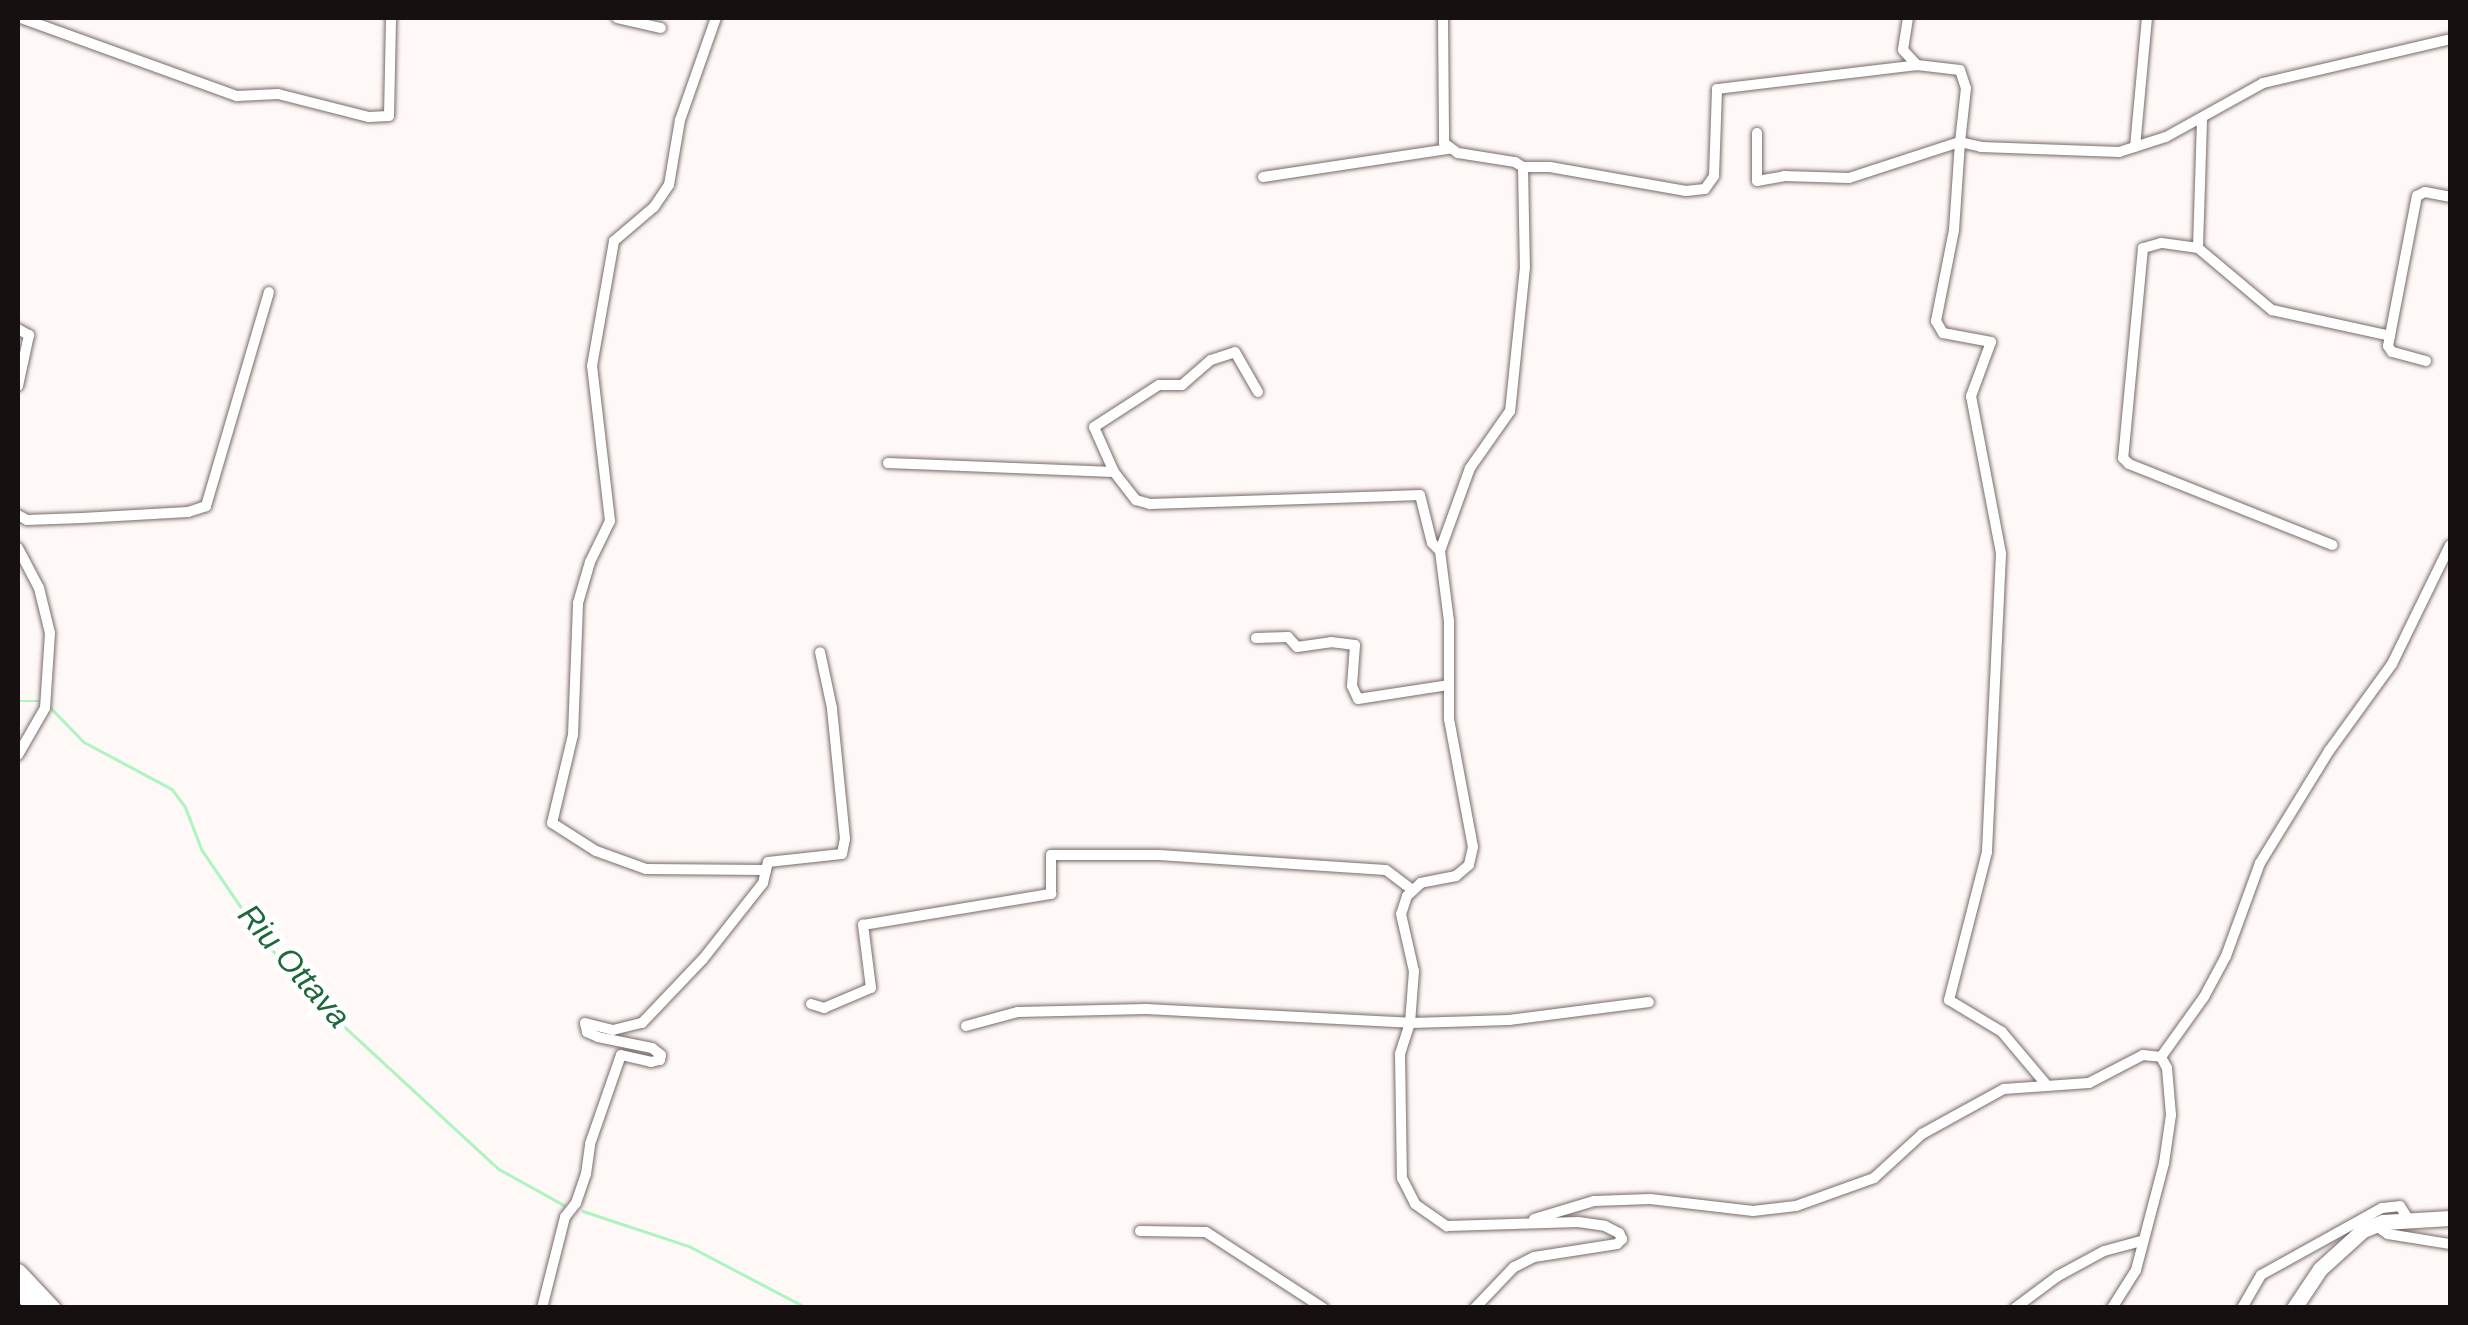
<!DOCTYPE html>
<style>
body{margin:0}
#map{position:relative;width:2468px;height:1325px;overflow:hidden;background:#fef8f7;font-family:Helvetica,sans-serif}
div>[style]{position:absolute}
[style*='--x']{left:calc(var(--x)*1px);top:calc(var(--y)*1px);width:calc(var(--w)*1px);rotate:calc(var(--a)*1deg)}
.stream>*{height:2.5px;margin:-1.25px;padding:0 1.25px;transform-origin:1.25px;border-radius:1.25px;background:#aef4c0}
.roads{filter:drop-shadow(0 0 2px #776b68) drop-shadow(0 0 2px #776b68)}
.minor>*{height:10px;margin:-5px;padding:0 5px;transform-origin:5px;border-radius:5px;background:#fff}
.primary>*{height:15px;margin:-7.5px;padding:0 7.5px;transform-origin:7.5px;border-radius:7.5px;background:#fff}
span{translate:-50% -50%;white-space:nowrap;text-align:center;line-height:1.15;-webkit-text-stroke:10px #fff;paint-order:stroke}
.water-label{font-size:32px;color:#1d6739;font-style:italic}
.frame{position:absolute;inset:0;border:20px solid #161110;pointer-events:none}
</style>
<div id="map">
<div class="stream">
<div style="--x:18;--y:701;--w:21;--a:0"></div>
<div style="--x:51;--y:708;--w:47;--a:45.9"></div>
<div style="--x:84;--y:742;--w:100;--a:28.1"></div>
<div style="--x:172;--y:789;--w:21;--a:53"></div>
<div style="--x:185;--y:806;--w:47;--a:68.9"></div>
<div style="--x:202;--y:850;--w:107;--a:55.7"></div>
<div style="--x:262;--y:938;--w:88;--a:48.7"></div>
<div style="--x:320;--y:1004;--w:243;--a:42.7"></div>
<div style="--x:499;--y:1169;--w:74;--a:29"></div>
<div style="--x:583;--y:1211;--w:112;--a:18.3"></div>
<div style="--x:689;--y:1246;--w:133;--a:27.7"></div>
</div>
<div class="roads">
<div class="minor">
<div style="--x:21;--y:18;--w:230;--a:19.9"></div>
<div style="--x:237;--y:96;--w:41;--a:-2.8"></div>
<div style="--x:278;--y:94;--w:94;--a:14.2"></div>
<div style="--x:369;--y:117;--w:20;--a:-3"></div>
<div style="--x:389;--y:116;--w:98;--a:-88.8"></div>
<div style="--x:617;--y:18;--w:45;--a:12.8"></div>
<div style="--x:1443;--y:18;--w:125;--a:89.5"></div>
<div style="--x:1444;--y:143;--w:17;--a:36"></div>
<div style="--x:1458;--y:153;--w:58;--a:9"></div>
<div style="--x:1515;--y:162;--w:9;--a:32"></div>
<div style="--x:1523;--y:167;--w:100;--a:88.9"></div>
<div style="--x:1525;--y:267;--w:145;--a:95.9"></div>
<div style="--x:1510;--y:411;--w:70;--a:125.1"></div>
<div style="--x:1470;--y:468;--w:88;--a:109.9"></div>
<div style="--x:1440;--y:551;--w:71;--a:82.7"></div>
<div style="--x:1449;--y:621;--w:98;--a:90"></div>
<div style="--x:1449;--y:719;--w:130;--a:79.4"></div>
<div style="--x:1473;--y:847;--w:18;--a:103"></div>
<div style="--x:1469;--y:865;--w:17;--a:140"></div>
<div style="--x:1456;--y:876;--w:36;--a:169"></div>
<div style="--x:1421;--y:883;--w:19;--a:137"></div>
<div style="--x:1407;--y:896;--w:19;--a:108"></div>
<div style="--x:1401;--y:914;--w:58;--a:77.2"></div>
<div style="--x:1414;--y:971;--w:52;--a:94.4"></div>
<div style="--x:1410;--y:1023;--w:33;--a:108"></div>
<div style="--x:1400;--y:1054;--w:124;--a:89.1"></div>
<div style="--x:1402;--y:1178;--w:29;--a:63"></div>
<div style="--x:1415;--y:1204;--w:39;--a:35"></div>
<div style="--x:1447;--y:1226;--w:131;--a:-1.7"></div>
<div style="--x:1578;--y:1222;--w:27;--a:8"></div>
<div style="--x:1605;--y:1226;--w:16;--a:27"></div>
<div style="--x:1619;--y:1233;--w:7;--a:63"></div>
<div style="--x:1622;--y:1239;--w:7;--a:135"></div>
<div style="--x:1617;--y:1244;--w:84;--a:171.1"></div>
<div style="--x:1534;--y:1257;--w:22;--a:153"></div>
<div style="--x:1514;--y:1267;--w:57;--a:133.6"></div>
<div style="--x:1908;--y:18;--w:32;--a:99"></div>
<div style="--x:1903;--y:50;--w:21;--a:47"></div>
<div style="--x:1917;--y:65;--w:43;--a:6.6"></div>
<div style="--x:1960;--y:70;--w:19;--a:72"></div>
<div style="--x:1966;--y:88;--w:54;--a:96.3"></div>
<div style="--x:1960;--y:142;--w:22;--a:13"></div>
<div style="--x:1981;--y:147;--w:138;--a:2.1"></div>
<div style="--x:2119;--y:152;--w:49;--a:-17.7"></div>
<div style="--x:2166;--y:137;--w:111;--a:-29.1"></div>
<div style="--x:2263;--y:83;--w:192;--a:-13.2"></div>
<div style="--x:2202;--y:120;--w:128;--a:91.8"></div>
<div style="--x:2198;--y:248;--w:97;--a:40"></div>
<div style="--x:2272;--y:310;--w:121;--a:12.4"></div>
<div style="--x:1757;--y:133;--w:48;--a:90"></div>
<div style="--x:1757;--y:181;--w:27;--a:-10"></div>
<div style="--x:1784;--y:176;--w:65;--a:1.8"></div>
<div style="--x:1849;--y:178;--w:117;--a:-18"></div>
<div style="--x:1960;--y:142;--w:88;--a:93.9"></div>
<div style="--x:1954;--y:230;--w:93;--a:101.2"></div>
<div style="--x:1936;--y:321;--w:14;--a:60"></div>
<div style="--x:1943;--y:333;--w:49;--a:10.6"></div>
<div style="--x:1991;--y:342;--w:58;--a:110.3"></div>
<div style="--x:1971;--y:396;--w:161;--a:79.2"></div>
<div style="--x:2001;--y:554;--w:298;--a:92.7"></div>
<div style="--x:1987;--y:852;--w:153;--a:104.4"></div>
<div style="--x:1949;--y:1000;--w:62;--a:31.1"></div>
<div style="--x:2002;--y:1032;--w:67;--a:49.9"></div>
<div style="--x:2135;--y:147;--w:130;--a:-84.7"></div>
<div style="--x:1523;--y:167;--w:27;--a:0"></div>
<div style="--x:1550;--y:167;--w:138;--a:10"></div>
<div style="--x:1686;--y:191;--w:19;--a:-6"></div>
<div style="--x:1705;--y:189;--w:16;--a:-55"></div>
<div style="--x:1714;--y:176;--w:87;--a:-88"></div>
<div style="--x:1717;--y:89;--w:201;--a:-6.8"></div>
<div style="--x:1263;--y:177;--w:188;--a:-8.6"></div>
<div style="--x:2198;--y:248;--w:37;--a:-172"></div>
<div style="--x:2161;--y:243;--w:19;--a:164"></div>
<div style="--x:2143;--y:248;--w:211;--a:95.4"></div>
<div style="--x:2123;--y:458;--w:8;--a:45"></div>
<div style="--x:2129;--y:464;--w:219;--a:21.7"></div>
<div style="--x:18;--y:329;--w:13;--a:29"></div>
<div style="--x:29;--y:335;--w:52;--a:102.2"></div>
<div style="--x:2426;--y:361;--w:35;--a:-165"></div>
<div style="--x:2392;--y:352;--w:7;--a:-124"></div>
<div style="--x:2388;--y:346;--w:153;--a:-79.1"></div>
<div style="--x:2417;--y:196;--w:9;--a:-27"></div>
<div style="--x:2425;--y:192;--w:25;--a:11"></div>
<div style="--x:888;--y:463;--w:226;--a:2.3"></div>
<div style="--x:1114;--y:472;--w:36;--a:52"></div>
<div style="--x:1136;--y:500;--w:15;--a:16"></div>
<div style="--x:1150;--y:504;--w:270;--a:-1.9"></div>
<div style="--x:1420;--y:495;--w:49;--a:76"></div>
<div style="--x:1432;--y:543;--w:11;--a:45"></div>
<div style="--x:1114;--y:472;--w:49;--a:-114"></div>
<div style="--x:1094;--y:427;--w:77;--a:-32.9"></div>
<div style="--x:1159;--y:385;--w:23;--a:0"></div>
<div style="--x:1182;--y:385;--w:38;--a:-41"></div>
<div style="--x:1211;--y:360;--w:25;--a:-18"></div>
<div style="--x:1235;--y:352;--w:46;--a:60.1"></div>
<div style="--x:18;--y:515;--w:10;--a:29"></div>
<div style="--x:27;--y:520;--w:55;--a:-2.1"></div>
<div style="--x:82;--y:518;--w:106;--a:-3.2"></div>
<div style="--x:188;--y:512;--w:19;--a:-18"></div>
<div style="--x:206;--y:506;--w:223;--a:-73.6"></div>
<div style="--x:18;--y:548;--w:45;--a:62.3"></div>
<div style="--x:39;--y:588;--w:46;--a:76.3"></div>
<div style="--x:50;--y:633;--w:75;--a:93.8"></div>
<div style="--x:45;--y:708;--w:54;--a:119.9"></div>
<div style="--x:1256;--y:638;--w:32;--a:-2"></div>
<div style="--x:1288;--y:637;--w:13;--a:48"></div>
<div style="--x:1297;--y:647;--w:34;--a:-8"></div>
<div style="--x:1331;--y:642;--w:24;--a:7"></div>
<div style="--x:1355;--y:645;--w:41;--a:94.2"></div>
<div style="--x:1352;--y:686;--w:14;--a:65"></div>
<div style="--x:1358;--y:699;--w:91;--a:-8.8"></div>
<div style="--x:766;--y:870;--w:8;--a:-76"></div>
<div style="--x:768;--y:862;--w:74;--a:-6.2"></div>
<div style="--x:842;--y:854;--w:15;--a:-79"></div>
<div style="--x:845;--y:839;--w:132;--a:-95.7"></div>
<div style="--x:832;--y:708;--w:57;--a:-102.1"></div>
<div style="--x:811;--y:1004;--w:14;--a:17"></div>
<div style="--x:824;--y:1008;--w:51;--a:-23.1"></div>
<div style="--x:871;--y:988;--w:64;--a:-97.2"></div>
<div style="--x:863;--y:925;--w:191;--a:-9.4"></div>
<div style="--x:1051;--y:894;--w:39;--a:-90"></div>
<div style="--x:1051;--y:855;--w:108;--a:0"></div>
<div style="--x:1159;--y:855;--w:227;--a:3.8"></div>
<div style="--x:1386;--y:870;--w:34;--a:37"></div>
<div style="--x:966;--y:1026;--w:54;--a:-15.1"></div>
<div style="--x:1018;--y:1012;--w:128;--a:-1.3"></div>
<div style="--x:1146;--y:1009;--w:264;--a:3"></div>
<div style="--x:1410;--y:1023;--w:99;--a:-1.7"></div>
<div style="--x:1509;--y:1020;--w:141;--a:-7.3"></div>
<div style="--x:2161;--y:1057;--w:74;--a:-54.4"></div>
<div style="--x:2204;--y:997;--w:47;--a:-61.8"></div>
<div style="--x:2226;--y:956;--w:99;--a:-69.9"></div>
<div style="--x:2260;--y:863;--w:132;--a:-58.4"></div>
<div style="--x:2329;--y:751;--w:107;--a:-54.1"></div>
<div style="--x:2392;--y:664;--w:132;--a:-64"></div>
<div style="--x:1534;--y:1219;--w:63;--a:-16.7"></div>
<div style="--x:1594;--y:1201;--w:56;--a:-2"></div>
<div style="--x:1650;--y:1199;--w:104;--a:6.6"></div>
<div style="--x:1753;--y:1211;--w:43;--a:-6.6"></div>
<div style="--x:1796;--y:1206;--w:83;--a:-19.7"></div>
<div style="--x:1874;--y:1178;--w:65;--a:-42.5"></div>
<div style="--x:1922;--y:1134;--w:94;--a:-28.8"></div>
<div style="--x:2004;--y:1089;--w:85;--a:-4"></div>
<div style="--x:2089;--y:1083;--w:61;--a:-27.4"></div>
<div style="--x:2143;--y:1055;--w:18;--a:6"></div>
<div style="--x:2375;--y:1225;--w:16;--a:35"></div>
<div style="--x:2388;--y:1234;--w:63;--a:9.2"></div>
<div style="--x:1140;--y:1231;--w:66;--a:0.9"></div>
<div style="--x:1206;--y:1232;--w:140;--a:33"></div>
<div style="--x:542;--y:1308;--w:94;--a:-75.8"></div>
<div style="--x:565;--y:1217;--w:18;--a:-52"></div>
<div style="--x:576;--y:1203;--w:31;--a:-71"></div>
<div style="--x:586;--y:1174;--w:30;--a:-82"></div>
<div style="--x:590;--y:1144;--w:94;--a:-70.8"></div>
<div style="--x:621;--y:1055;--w:31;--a:13"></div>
<div style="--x:651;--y:1062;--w:9;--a:-13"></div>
<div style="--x:660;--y:1060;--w:5;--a:-79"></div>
<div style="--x:661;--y:1055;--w:11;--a:-142"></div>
<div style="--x:652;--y:1048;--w:55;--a:-168.5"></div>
<div style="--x:598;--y:1037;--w:12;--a:-156"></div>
<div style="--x:587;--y:1032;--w:9;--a:-103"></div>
<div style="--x:585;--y:1023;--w:29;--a:14"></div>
<div style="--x:613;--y:1030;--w:30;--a:-14"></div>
<div style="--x:642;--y:1023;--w:88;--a:-46.4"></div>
<div style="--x:703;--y:959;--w:97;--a:-51.7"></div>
<div style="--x:763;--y:883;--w:13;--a:-77"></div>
<div style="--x:766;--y:870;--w:120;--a:-179.5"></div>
<div style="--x:646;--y:869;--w:53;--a:-160.2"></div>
<div style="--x:596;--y:851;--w:52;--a:-147.5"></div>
<div style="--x:552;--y:823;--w:90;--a:-76.6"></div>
<div style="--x:573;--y:735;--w:132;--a:-87.8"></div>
<div style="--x:578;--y:603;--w:43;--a:-73.7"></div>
<div style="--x:590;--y:562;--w:46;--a:-64"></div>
<div style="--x:610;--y:521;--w:156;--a:-96.6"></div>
<div style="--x:592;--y:366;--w:127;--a:-80"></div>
<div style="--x:614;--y:241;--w:52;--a:-40.4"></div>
<div style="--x:654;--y:207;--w:27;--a:-56"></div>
<div style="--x:669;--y:185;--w:66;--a:-80.4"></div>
<div style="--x:680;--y:120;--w:108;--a:-70.6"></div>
<div style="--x:2015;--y:1308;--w:54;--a:-36.7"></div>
<div style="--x:2058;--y:1276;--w:52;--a:-28.5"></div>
<div style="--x:2104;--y:1251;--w:38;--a:-15"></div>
<div style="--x:2112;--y:1308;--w:45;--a:-57.7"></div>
<div style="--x:2136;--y:1270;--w:111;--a:-75.3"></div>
<div style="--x:2164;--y:1163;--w:49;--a:-81.7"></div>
<div style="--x:2171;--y:1115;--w:47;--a:-94.9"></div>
<div style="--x:2167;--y:1068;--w:13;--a:-119"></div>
<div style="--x:2242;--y:1308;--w:38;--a:-60"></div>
<div style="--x:2261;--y:1275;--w:138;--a:-29"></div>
<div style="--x:2382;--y:1208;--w:18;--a:-6"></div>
<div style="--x:2400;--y:1206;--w:15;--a:58"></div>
</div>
<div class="primary">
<div style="--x:18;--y:1271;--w:51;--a:46.6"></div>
<div style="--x:18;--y:1290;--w:24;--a:48"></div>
<div style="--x:2294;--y:1308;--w:47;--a:-56.3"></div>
<div style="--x:2320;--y:1269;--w:58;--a:-42.2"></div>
<div style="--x:2363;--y:1230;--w:22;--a:-22"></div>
<div style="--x:2383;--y:1222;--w:67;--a:-3.4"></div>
</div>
</div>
<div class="water-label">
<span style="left:294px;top:966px;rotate:49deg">Riu Ottava</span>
</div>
<div class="frame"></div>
</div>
